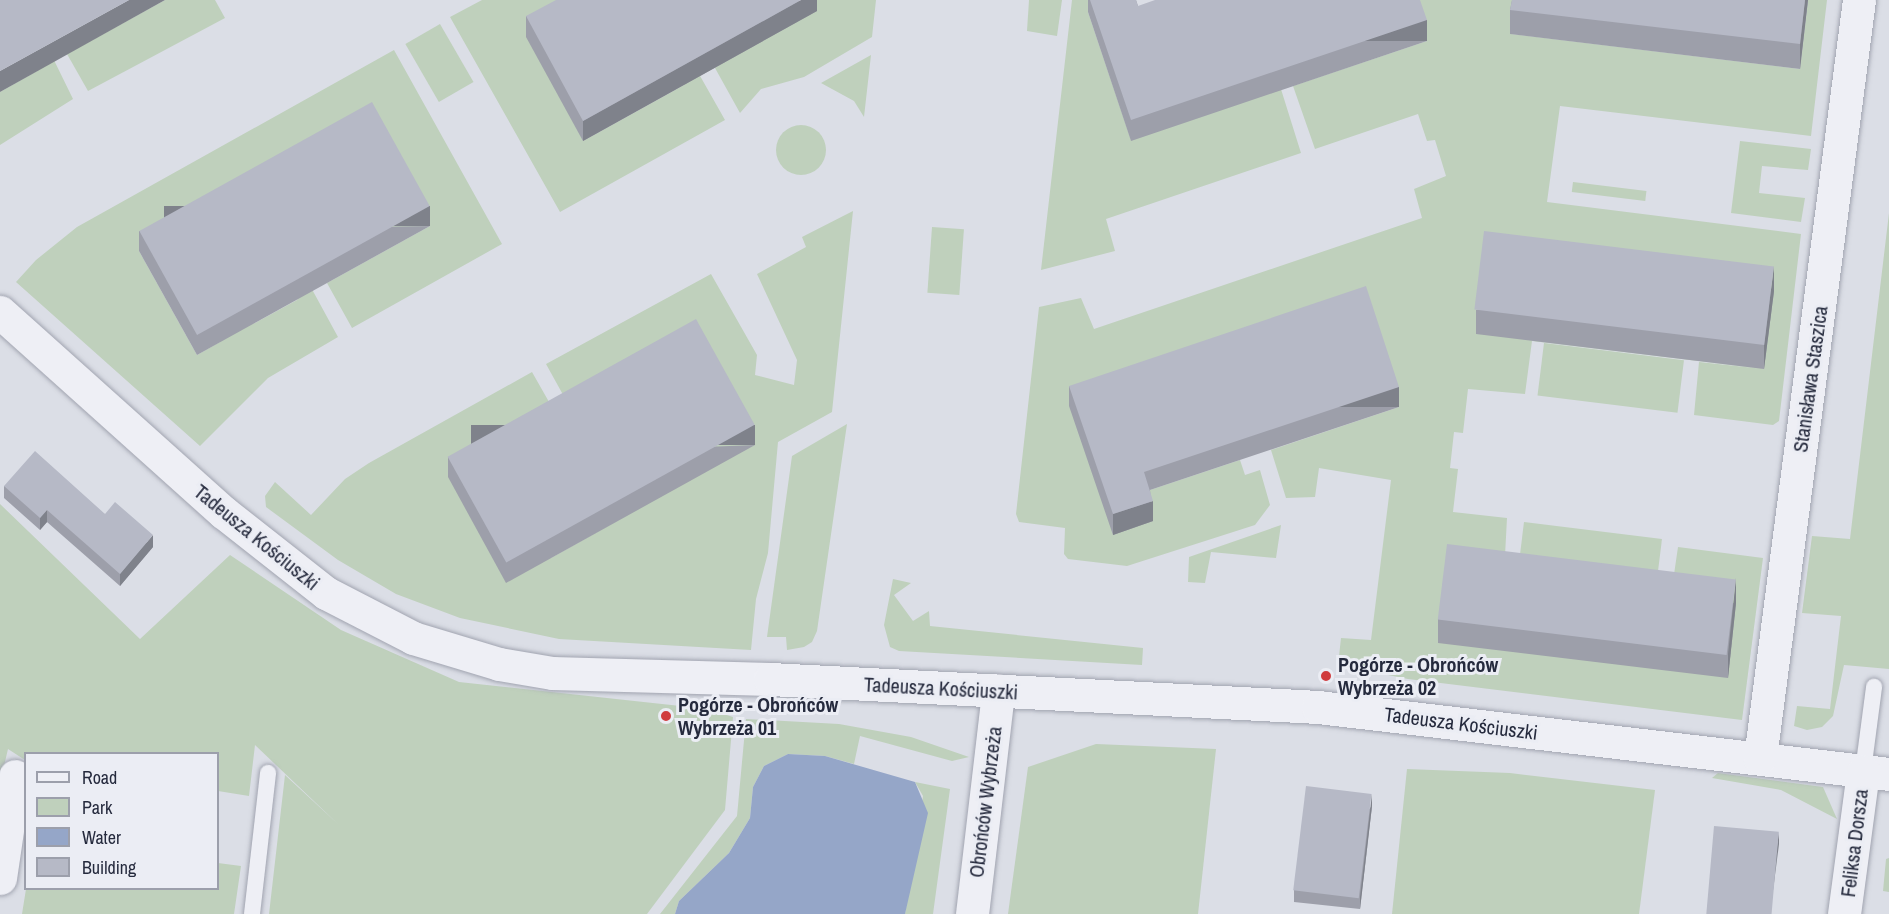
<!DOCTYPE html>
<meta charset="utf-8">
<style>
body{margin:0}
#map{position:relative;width:1889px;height:914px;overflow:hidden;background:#dbdee6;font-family:"Archivo Narrow",sans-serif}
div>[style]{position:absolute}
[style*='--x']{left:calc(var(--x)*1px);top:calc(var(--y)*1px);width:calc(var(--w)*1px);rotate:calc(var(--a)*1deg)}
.green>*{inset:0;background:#bfd0bc;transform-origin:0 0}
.round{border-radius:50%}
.water>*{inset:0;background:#95a6c8}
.roads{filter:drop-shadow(0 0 2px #a1a4b0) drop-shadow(0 0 2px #a1a4b0)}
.lane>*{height:16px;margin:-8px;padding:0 8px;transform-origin:8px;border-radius:8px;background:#eeeff5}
.street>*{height:33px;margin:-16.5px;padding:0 16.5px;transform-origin:16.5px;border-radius:16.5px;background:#eeeff5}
.wall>*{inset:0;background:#9d9faa}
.shaded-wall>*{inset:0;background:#7f828b;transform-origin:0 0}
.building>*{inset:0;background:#b6b9c6;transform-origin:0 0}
.dots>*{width:16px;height:16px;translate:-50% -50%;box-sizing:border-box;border:3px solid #ebedf4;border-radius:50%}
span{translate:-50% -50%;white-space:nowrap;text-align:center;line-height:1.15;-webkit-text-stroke:6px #ebedf4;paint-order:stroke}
.street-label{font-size:20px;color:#252a3d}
.poi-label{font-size:20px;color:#252a3d;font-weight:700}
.left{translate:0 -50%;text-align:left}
.legend{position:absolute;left:24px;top:752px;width:195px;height:138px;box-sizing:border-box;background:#ebedf4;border:2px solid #9c9fab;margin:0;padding:8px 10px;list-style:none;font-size:18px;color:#252a3d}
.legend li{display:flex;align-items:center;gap:12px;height:30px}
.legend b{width:30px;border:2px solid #9c9fab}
</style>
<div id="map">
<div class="green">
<div style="clip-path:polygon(165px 0,215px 0,225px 18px,88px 91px,67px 54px)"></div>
<div style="clip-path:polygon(482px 0,614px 0,583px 141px,684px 85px,695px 67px,725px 120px,560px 212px,450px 17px)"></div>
<div style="clip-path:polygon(811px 0,876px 0,872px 37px,804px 77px,761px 89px,740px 113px,715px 68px)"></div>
<div style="clip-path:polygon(1029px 0,1062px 0,1057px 36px,1027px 31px)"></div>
<div style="clip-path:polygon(1072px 0,1121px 0,1088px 12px,1131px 140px,1280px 86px,1301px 153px,1106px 219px,1115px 251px,1041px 270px)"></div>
<div style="clip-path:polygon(1413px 0,1514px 0,1511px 34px,1800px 69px,1808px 0,1827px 0,1811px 136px,1560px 106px,1547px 202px,1801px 234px,1779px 421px,1773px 425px,1694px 415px,1699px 362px,1764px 369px,1532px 341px,1525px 394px,1468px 389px,1463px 433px,1454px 432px,1450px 468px,1458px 469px,1453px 512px,1507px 518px,1504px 575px,1671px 595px,1678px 547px,1763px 558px,1742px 720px,1408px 679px,1338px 665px,1341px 638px,1371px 640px,1391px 480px,1319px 468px,1315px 497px,1286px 498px,1271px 450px,1399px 407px,1365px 307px,1144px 492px,1240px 460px,1245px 475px,1260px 470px,1270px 505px,1255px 525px,1127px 566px,1068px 559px,1064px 554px,1065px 528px,1019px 522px,1016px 514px,1039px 307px,1081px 298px,1094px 329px,1422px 218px,1414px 189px,1446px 176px,1435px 140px,1427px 141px,1418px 114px,1315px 149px,1293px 86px,1427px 41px)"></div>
<div style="left:440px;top:24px;width:67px;height:40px;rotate:60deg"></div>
<div style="clip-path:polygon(394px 50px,502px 244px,352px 328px,327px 283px,430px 226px,139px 251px,197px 355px,220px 342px,215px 333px,255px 323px,297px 300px,308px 282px,338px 337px,268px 378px,200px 446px,16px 282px,36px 260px,77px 227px)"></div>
<div style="clip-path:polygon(50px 52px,73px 99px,0 145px,0 92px,37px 71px)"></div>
<div style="clip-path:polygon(871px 55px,864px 117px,854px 101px,821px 83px)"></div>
<div class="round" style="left:776px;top:125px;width:50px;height:50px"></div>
<div style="clip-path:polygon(1740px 141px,1811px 149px,1808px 170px,1762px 166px,1759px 193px,1805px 198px,1801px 222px,1731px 213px)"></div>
<div style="left:1573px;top:182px;width:74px;height:10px;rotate:7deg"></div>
<div style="clip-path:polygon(853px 211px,832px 412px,778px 442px,768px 553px,756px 599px,751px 650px,559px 639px,460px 618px,396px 594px,338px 560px,266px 507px,265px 496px,275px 482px,311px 515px,345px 479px,369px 463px,532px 372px,557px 416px,506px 582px,532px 568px,545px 549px,551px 558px,629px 514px,546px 364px,711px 274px,757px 355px,755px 375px,794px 385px,797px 360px,757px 274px,806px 247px,802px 237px)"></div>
<div style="clip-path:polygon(1889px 213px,1889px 669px,1844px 665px,1833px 716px,1822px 727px,1807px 730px,1794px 726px,1797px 706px,1830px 709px,1841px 616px,1802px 613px,1812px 536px,1850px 539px)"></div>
<div style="left:932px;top:227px;width:32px;height:66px;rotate:4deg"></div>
<div style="left:1544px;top:343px;width:141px;height:53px;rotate:7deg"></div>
<div style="clip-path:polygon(847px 424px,817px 631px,812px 642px,804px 647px,787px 650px,786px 637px,767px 637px,792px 456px)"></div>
<div style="clip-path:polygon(0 504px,140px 639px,230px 555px,341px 630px,459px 682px,708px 709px,733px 717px,725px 810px,647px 914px,269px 914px,285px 775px,339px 825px,255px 745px,249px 796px,218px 791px,218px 754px,26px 754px,25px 760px,8px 749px,0 783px)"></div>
<div style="left:1524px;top:522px;width:139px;height:55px;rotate:7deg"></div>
<div style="clip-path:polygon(1281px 525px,1276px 558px,1211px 552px,1205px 583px,1188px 582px,1189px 557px)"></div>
<div style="clip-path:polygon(893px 579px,911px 583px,894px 595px,913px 621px,929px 611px,930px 626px,1143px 648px,1142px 665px,899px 651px,890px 647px,884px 625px)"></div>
<div style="clip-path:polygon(746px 719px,839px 724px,911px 737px,969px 757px,952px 761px,860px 736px,854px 764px,825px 756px,788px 754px,764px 766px,753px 787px,750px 818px,729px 853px,679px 901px,675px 914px,660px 914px,737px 816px)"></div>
<div style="clip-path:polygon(1096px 744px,1216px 749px,1198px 914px,1008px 914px,1028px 767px)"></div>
<div style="clip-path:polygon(1407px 769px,1510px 773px,1655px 790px,1639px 914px,1392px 914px)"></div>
<div style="clip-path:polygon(1718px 773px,1823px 787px,1837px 819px,1781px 790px,1712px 778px)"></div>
<div style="clip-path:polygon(915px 782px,950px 789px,933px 914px,905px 914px,923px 796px)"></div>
<div style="clip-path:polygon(1889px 858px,1889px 892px,1883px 891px,1886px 859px)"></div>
<div style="clip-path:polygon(218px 863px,241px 866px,234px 914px,22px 914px,26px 889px,218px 888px)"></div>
</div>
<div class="water">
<div style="clip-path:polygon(788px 754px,825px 756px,915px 782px,928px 813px,905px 914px,675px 914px,679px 901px,729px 853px,750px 818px,753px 787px,764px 766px)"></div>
</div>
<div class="roads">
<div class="lane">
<div style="--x:1863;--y:771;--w:85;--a:-82.5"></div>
<div style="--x:252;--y:914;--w:142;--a:-83.5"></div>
</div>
<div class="street">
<div style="--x:0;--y:312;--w:300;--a:41.9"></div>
<div style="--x:223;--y:512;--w:131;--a:38.2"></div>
<div style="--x:326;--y:593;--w:98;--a:27.3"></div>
<div style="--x:413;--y:638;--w:90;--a:16.8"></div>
<div style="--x:499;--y:664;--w:54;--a:9.6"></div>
<div style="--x:552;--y:673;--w:218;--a:1.6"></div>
<div style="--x:770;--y:679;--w:549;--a:2.92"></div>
<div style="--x:1318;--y:707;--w:575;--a:6.69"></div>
<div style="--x:1760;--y:758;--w:764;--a:-82.56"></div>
<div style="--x:0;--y:878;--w:103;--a:-81.6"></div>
<div style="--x:972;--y:914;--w:225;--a:-83.3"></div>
<div style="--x:1844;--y:914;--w:144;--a:-82.4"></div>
</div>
</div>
<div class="wall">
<div style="clip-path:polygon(817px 0,817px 11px,583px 141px,526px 37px,526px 16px)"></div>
<div style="clip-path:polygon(1088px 0,1136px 0,1138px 6px,1427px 41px,1131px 141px,1088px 12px)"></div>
<div style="clip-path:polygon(1512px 0,1808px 0,1800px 69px,1510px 34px,1510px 10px)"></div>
<div style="clip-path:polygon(430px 226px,197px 355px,139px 251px,139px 231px)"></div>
<div style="clip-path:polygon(1774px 291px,1764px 369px,1476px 334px,1476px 310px)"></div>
<div style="clip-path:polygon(1069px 386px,1399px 407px,1150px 490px,1153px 521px,1113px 535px,1069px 406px)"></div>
<div style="clip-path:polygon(755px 445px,506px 583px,448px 477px,448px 457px)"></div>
<div style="clip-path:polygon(4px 486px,105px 514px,153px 547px,120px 586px,47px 522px,40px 530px,4px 498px)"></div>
<div style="clip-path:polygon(1736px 603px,1728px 678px,1438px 643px,1438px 619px)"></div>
<div style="clip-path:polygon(1372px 806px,1360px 909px,1294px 902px,1294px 890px)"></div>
</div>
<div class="shaded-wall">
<div style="clip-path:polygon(129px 0,165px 0,0 92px,0 71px)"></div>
<div style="clip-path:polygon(801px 0,817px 0,817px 11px,583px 141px,583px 121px)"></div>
<div style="clip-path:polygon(1805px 0,1808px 0,1800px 69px,1800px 44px)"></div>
<div style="left:1427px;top:20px;width:21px;height:312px;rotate:90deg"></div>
<div style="left:430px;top:206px;width:20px;height:266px;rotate:90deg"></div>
<div style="clip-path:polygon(1774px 266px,1774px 291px,1764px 369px,1764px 345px)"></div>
<div style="left:1399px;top:387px;width:20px;height:269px;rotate:90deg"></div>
<div style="left:755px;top:425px;width:20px;height:284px;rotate:90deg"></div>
<div style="clip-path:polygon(1153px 501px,1153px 521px,1113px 535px,1113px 514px)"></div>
<div style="clip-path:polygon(47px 510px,47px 522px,40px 530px,40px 518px)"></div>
<div style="clip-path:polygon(153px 535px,153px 547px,120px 586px,120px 574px)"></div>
<div style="clip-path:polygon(1736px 578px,1736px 603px,1728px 678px,1728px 654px)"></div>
<div style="clip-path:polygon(1372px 794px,1372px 806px,1360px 909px,1360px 897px)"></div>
<div style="clip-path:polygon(1779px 832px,1779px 844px,1770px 914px,1768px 914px)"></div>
</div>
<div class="building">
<div style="clip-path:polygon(0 0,129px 0,0 71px)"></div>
<div style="clip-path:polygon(556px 0,801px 0,583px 121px,526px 16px)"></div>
<div style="clip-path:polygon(1090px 0,1136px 0,1138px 6px,1155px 0,1420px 0,1427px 20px,1131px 120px)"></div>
<div style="clip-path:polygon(1512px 0,1805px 0,1800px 44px,1510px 10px)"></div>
<div style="left:372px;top:102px;width:119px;height:266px;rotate:61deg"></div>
<div style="left:1484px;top:231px;width:292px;height:79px;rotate:7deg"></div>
<div style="clip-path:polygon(1366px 286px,1399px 387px,1144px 472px,1153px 501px,1113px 514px,1069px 386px)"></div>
<div style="left:696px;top:319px;width:121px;height:284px;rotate:61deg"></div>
<div style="clip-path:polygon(35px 451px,105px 514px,115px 502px,153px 535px,120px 574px,47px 510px,40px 518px,4px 486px)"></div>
<div style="left:1447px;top:544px;width:291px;height:76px;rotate:7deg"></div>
<div style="left:1306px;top:786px;width:66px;height:105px;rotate:7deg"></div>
<div style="left:1714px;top:826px;width:65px;height:89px;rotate:5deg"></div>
</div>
<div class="dots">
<div style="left:1326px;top:676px;background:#d03b3d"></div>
<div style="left:666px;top:716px;background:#d03b3d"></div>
</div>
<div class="street-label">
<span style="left:1810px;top:379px;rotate:-82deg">Stanisława Staszica</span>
<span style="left:257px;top:537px;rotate:39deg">Tadeusza Kościuszki</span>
<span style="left:941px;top:688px;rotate:3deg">Tadeusza Kościuszki</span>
<span style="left:1461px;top:723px;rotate:7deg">Tadeusza Kościuszki</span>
<span style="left:985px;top:802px;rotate:-83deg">Obrońców Wybrzeża</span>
<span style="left:1854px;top:843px;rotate:-83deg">Feliksa Dorsza</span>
</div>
<div class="poi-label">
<span class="left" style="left:1338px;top:676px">Pogórze - Obrońców<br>Wybrzeża 02</span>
<span class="left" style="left:678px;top:716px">Pogórze - Obrońców<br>Wybrzeża 01</span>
</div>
<ul class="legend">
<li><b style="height:8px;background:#eeeff5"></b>Road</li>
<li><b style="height:16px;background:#bfd0bc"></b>Park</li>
<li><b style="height:16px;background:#95a6c8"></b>Water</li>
<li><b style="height:16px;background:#b6b9c6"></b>Building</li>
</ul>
</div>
